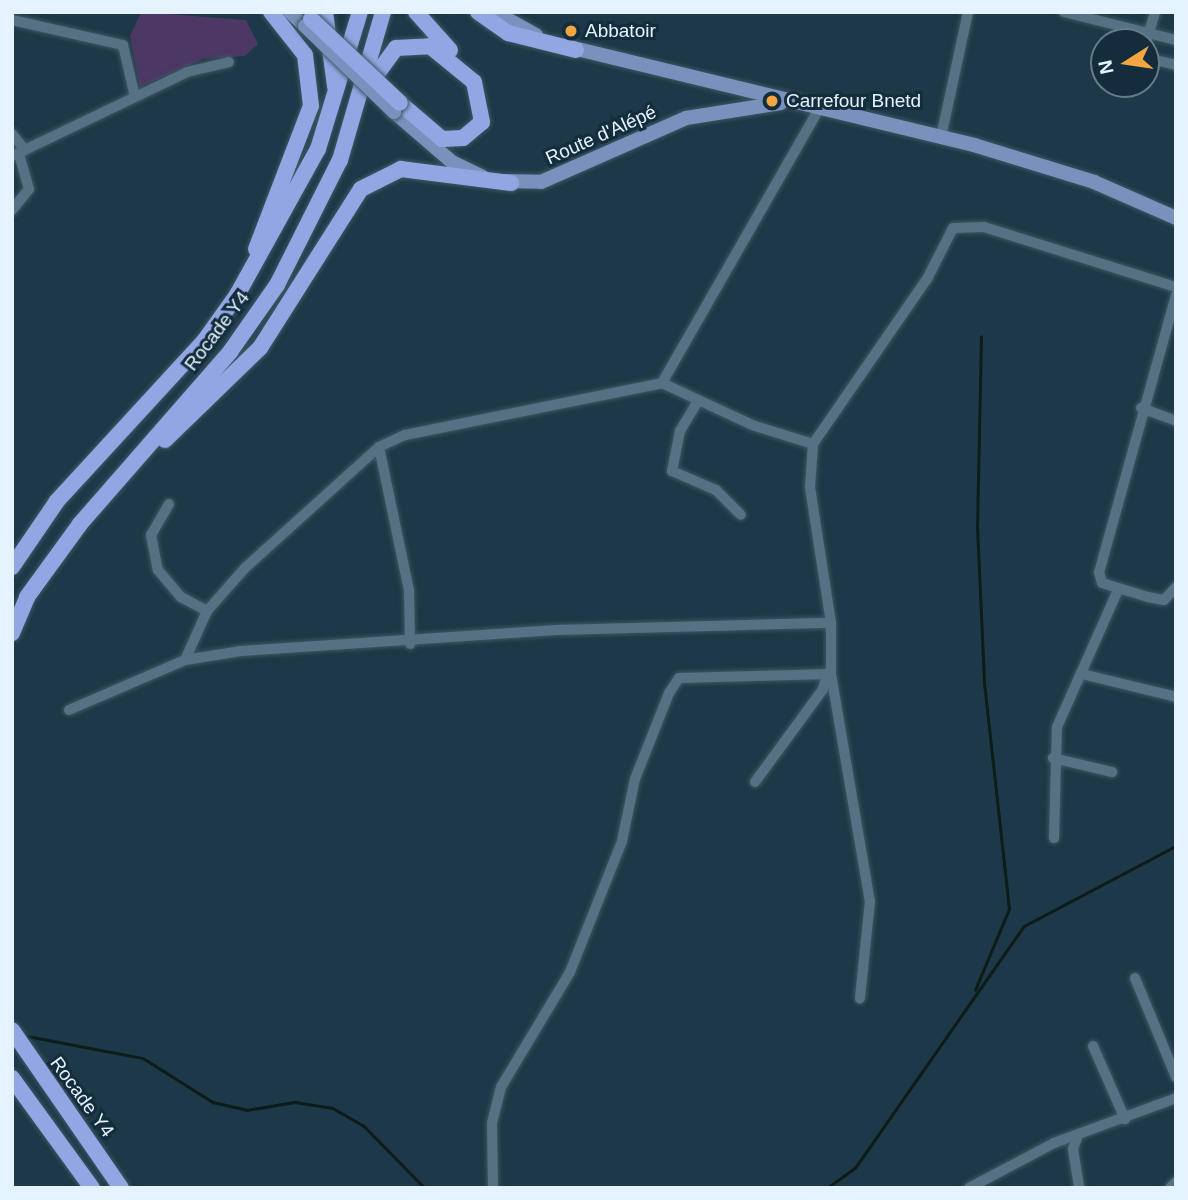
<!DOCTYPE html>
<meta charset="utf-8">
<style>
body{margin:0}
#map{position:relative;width:1188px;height:1200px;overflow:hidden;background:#1d3848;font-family:Helvetica,sans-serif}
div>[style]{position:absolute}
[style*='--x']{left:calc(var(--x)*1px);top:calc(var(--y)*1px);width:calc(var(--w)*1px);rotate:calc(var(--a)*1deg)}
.green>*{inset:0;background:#4c3765}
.stream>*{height:2.5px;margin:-1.25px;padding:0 1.25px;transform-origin:1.25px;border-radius:1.25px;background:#0d1c17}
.roads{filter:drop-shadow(0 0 2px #3e5663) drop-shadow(0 0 2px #3e5663)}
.minor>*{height:10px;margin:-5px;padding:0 5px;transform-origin:5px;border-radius:5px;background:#557183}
.major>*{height:14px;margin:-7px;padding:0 7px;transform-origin:7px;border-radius:7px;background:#7a91bd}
.highway>*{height:16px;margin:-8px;padding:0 8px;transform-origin:8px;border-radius:8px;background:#93a6e4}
.bridges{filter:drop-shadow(0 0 2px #3e5663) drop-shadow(0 0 2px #3e5663)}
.major-bridge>*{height:14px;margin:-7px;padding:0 7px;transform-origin:7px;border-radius:7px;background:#7a91bd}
.highway-bridge>*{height:16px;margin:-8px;padding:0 8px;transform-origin:8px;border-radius:8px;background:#93a6e4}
.dots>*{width:19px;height:19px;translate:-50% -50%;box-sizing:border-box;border:4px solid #132d3d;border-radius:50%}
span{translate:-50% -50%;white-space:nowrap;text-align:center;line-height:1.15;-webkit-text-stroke:6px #132d3d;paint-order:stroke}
.poi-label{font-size:19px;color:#e4f3fe}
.left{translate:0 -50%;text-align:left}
.street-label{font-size:19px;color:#e4f3fe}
.frame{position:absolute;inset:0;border:14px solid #e4f3fe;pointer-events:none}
.north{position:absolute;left:1090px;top:28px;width:70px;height:70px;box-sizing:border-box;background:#132d3d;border:2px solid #677c8a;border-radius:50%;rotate:258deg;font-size:19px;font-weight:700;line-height:28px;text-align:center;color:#e4f3fe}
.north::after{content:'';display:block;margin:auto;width:24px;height:32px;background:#f2a542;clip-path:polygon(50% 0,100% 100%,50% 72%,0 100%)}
</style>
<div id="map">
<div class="green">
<div style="clip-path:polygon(141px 12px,246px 20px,258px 44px,245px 56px,203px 59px,140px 87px,130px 36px)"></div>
</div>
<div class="stream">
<div style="--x:975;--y:990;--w:88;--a:-67.2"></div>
<div style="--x:1009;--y:909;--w:229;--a:-96.3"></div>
<div style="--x:984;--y:681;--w:153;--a:-92.6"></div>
<div style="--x:977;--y:528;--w:191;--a:-88.8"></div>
<div style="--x:22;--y:1035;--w:123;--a:10.8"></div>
<div style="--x:143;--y:1058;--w:83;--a:32.2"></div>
<div style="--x:213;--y:1102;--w:35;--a:13"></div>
<div style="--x:247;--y:1110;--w:49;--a:-9.5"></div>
<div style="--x:295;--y:1102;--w:38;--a:9"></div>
<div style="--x:333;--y:1108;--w:34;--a:30"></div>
<div style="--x:363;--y:1125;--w:88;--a:45.5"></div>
<div style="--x:827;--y:1188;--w:34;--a:-36"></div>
<div style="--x:855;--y:1168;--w:295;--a:-55.1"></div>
<div style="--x:1024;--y:926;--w:172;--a:-27.8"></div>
</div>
<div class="roads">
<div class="minor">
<div style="--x:1064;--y:12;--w:115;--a:14"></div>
<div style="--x:12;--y:20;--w:114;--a:12.7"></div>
<div style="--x:123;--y:45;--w:53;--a:77"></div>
<div style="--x:1146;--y:42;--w:31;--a:-73"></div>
<div style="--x:1146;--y:58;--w:31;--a:13"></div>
<div style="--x:12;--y:134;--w:21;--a:51"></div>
<div style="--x:941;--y:137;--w:128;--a:-77.8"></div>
<div style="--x:12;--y:156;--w:194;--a:-25.6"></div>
<div style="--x:187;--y:72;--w:43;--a:-13.4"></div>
<div style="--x:12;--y:210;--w:27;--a:-51"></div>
<div style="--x:29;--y:189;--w:37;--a:-106"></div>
<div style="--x:1176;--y:295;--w:288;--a:105.5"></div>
<div style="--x:1099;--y:572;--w:11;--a:75"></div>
<div style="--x:1102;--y:583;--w:48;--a:16.9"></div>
<div style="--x:1148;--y:597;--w:16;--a:11"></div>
<div style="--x:1164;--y:600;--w:18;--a:-47"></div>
<div style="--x:662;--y:383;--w:99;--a:25"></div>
<div style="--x:752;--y:425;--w:64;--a:17.3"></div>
<div style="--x:698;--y:401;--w:35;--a:121"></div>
<div style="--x:680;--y:431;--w:41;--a:101.3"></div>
<div style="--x:672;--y:471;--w:48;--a:23.4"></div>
<div style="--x:716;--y:490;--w:35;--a:45"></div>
<div style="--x:1141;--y:408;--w:37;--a:20"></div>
<div style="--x:379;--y:447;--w:146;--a:78.2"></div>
<div style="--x:409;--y:590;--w:54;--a:88.9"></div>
<div style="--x:169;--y:504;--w:36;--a:120"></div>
<div style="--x:151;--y:535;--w:36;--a:79"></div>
<div style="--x:158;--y:570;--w:35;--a:50"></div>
<div style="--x:181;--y:597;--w:30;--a:28"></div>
<div style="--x:185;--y:660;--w:54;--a:-65.8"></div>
<div style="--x:207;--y:611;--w:57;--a:-48.5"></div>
<div style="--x:245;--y:568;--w:181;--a:-42.1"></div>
<div style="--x:379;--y:447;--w:29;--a:-25"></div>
<div style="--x:405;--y:435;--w:262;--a:-11.4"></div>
<div style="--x:662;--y:383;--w:320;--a:-60.2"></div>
<div style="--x:831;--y:674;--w:230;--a:80.3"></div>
<div style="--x:870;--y:901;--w:98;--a:95.9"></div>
<div style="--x:1082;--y:674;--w:97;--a:13.7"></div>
<div style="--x:69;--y:710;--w:126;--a:-23.3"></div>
<div style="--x:185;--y:660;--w:57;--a:-9.1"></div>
<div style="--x:241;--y:651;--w:316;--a:-3.8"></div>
<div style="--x:556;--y:630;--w:275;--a:-1.5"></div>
<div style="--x:1053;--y:758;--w:61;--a:13.3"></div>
<div style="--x:755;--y:782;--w:115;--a:-53.8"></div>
<div style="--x:823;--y:689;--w:17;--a:-73"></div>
<div style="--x:1054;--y:838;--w:111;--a:-88.5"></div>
<div style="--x:1057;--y:727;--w:150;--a:-66"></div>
<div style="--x:1135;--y:978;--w:107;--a:67.5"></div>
<div style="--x:1093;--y:1046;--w:80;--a:66.3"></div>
<div style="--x:1077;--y:1138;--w:12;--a:110"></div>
<div style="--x:1073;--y:1149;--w:39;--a:81"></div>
<div style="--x:493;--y:1188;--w:65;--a:-90.9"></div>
<div style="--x:492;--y:1123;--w:37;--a:-76"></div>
<div style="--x:501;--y:1087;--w:134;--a:-59"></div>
<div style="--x:570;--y:972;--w:141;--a:-68.3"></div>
<div style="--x:622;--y:841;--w:63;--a:-78.2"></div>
<div style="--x:635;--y:779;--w:92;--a:-68.4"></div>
<div style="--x:669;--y:693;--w:18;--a:-56"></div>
<div style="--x:679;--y:678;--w:152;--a:-1.5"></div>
<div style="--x:831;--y:674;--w:51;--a:-90"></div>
<div style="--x:831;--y:623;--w:138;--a:-98.8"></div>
<div style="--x:810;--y:487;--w:43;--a:-86"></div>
<div style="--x:813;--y:444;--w:201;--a:-55.4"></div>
<div style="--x:927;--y:279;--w:57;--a:-63"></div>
<div style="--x:953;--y:228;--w:31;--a:-2"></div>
<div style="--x:984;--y:227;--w:201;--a:17.4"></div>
<div style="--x:969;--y:1188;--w:96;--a:-27.9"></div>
<div style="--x:1054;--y:1143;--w:130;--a:-20.2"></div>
<div style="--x:1170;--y:1188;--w:8;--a:-45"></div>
</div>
<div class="major">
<div style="--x:290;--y:12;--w:21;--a:43"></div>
<div style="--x:495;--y:12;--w:47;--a:29.3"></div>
<div style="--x:565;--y:46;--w:421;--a:13.6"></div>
<div style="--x:974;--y:145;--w:126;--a:17.1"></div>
<div style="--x:1094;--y:182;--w:90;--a:23.7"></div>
<div style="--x:394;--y:112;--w:77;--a:40.8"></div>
<div style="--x:452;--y:162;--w:34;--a:26"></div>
<div style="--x:502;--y:181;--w:39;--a:1"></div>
<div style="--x:541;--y:182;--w:158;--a:-23.8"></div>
<div style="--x:686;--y:118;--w:96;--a:-9"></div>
</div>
<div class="highway">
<div style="--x:325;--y:12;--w:75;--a:82.3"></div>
<div style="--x:416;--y:12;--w:51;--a:48.2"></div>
<div style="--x:478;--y:12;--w:37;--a:35"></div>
<div style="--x:508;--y:33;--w:70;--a:14"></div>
<div style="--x:369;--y:85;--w:46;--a:-53.9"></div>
<div style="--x:396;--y:48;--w:34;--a:-3"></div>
<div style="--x:430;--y:46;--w:57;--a:39.3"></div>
<div style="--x:474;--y:82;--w:41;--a:78.7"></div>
<div style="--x:482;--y:122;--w:25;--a:140"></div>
<div style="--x:463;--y:138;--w:21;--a:177"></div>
<div style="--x:442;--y:139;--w:55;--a:-139.4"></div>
<div style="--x:256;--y:249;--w:153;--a:-69"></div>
<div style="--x:311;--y:106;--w:51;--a:-96.7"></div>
<div style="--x:305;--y:55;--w:55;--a:-128.3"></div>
<div style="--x:165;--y:440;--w:132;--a:-44.1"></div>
<div style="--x:260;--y:348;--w:188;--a:-57.6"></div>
<div style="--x:361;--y:189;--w:45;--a:-26.6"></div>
<div style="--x:401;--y:169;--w:111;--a:7.3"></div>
<div style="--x:12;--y:567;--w:80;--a:-55.7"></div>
<div style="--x:57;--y:501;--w:219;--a:-47.4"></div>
<div style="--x:205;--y:340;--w:55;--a:-54.6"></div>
<div style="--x:237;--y:295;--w:167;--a:-61"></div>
<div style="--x:318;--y:149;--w:143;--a:-73"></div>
<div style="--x:12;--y:633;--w:39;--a:-67"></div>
<div style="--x:27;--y:597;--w:90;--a:-54"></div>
<div style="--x:80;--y:524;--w:228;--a:-48.9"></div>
<div style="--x:230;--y:352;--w:82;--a:-55"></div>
<div style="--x:277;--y:285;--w:140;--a:-63.3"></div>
<div style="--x:340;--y:160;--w:154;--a:-73.8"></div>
<div style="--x:12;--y:1030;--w:192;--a:55.4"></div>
<div style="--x:12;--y:1078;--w:136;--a:54"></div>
</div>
</div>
<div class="bridges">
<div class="major-bridge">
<div style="--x:305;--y:26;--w:124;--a:44"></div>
</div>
<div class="highway-bridge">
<div style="--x:311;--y:19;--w:122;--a:43.3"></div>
</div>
</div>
<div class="dots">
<div style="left:571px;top:31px;background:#f2a542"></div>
<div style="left:772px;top:101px;background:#f2a542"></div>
</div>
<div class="poi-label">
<span class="left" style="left:585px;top:31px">Abbatoir</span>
<span class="left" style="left:786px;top:101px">Carrefour Bnetd</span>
</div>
<div class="street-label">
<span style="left:601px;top:135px;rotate:-24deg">Route d'Alépé</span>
<span style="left:217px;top:331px;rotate:-53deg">Rocade Y4</span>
<span style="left:82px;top:1097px;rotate:54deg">Rocade Y4</span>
</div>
<div class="frame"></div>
<div class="north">N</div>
</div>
